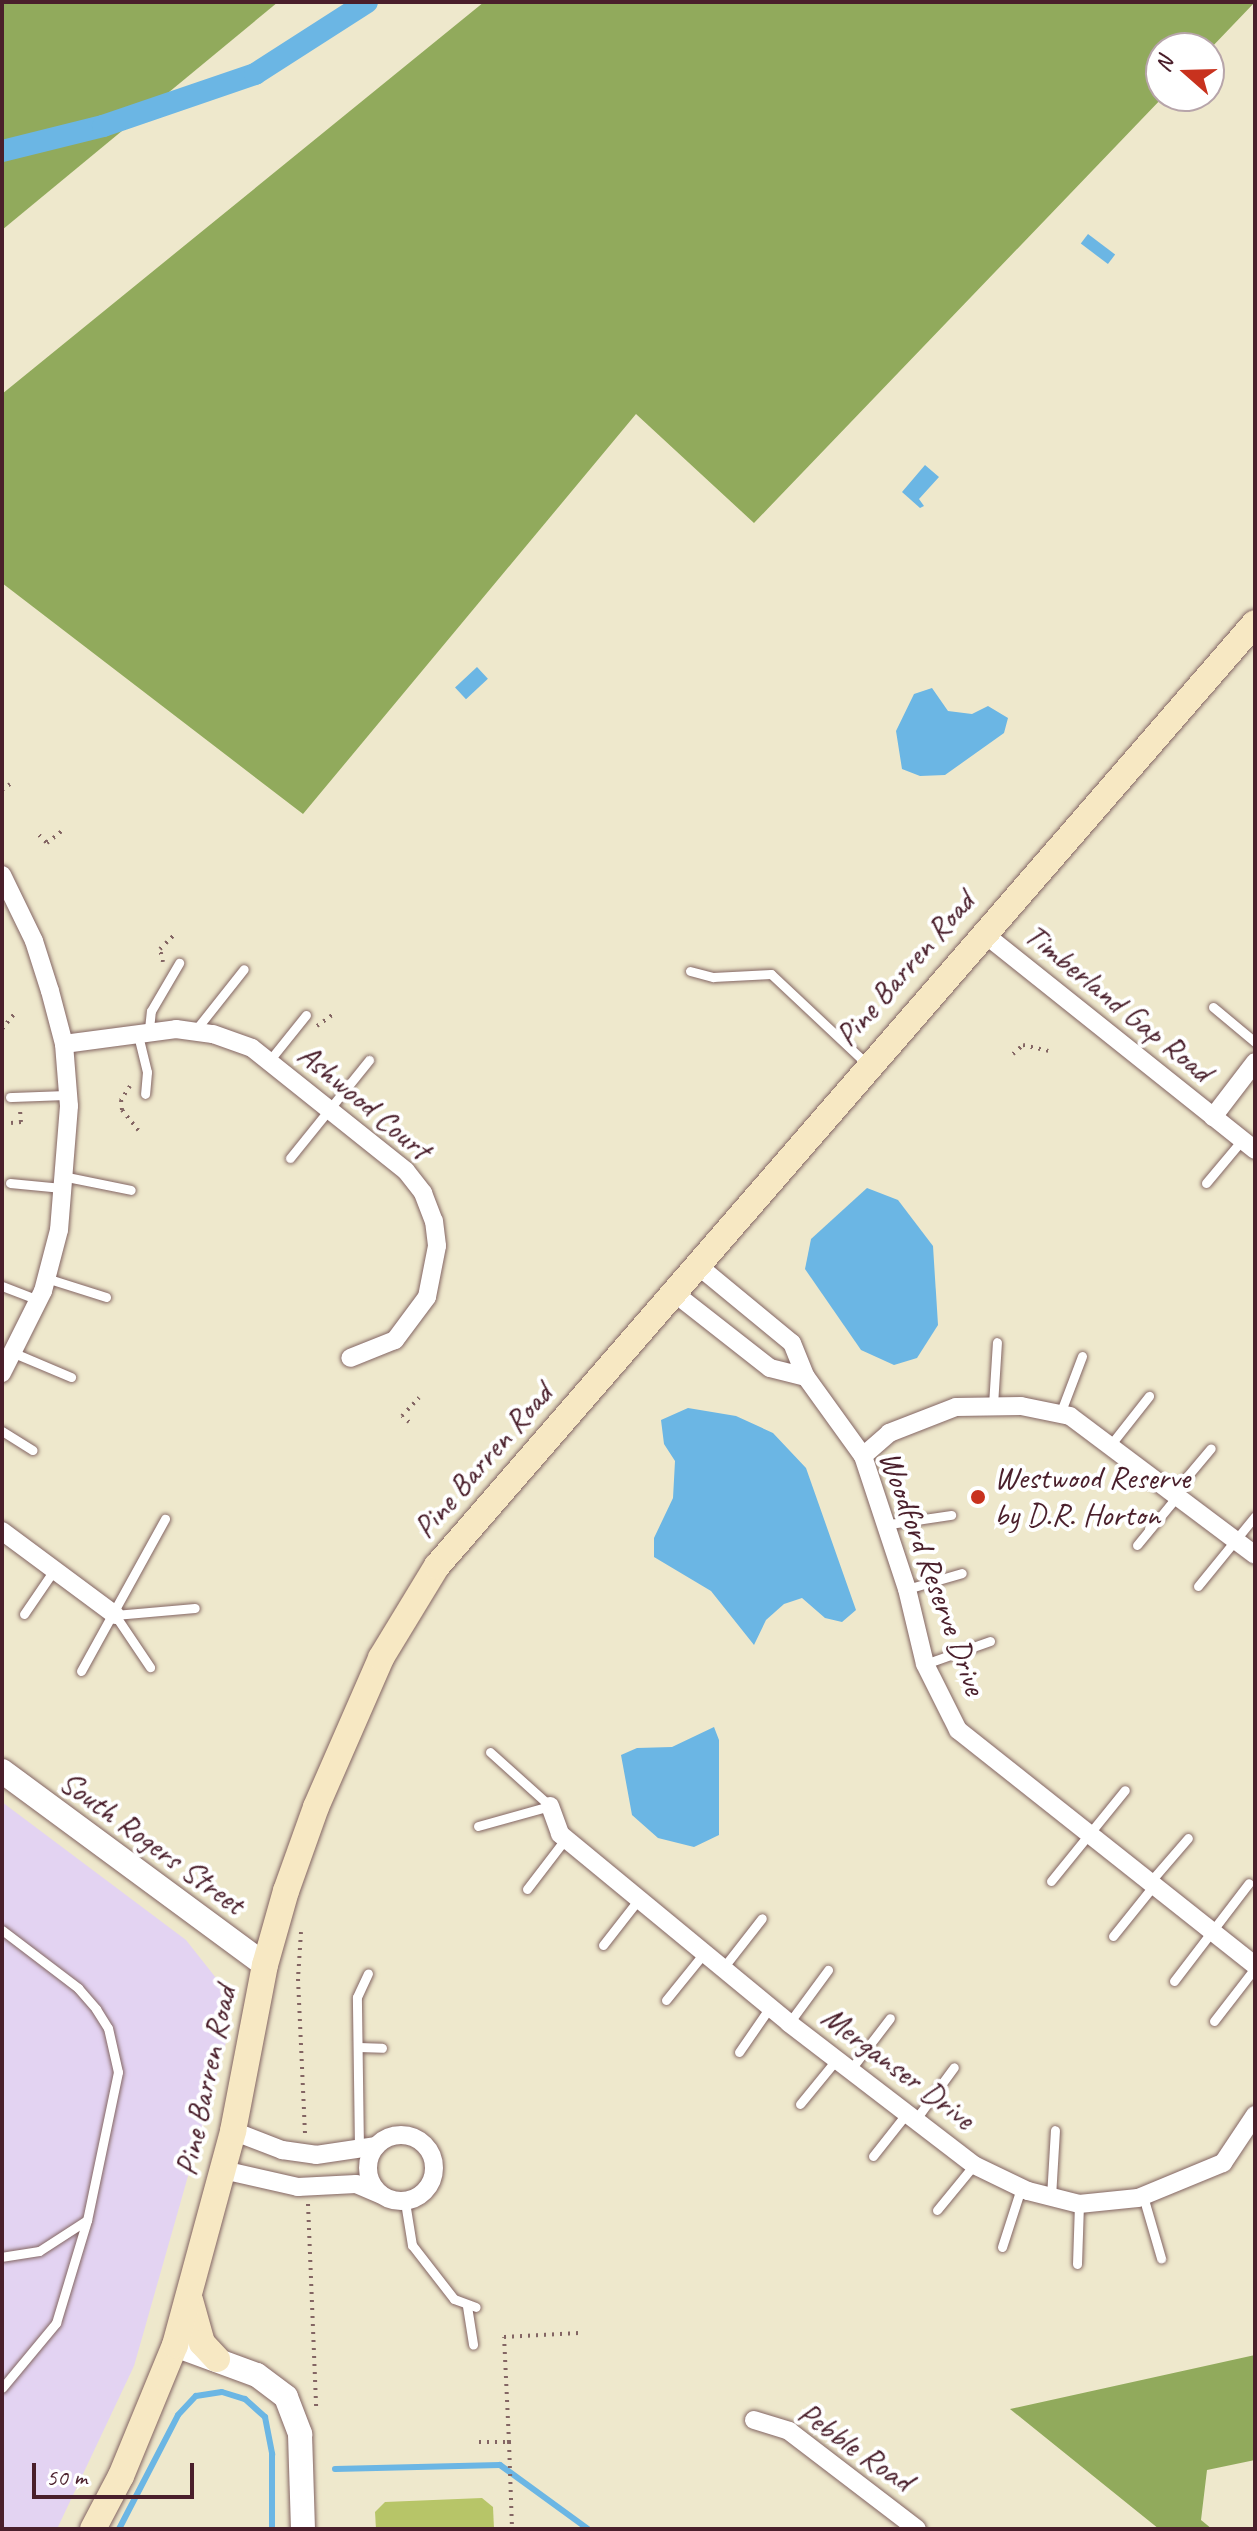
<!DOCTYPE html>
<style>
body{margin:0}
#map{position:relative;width:1257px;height:2531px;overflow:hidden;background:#eee8cc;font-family:Caveat,sans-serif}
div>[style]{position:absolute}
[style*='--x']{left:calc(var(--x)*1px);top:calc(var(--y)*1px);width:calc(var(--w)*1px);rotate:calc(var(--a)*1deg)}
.built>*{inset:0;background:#e3d3f2}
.green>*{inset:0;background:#b7c568}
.forest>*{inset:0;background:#91aa5c}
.water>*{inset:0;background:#6bb6e4;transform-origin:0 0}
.stream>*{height:6px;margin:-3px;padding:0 3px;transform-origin:3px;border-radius:3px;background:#6bb6e4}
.canal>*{height:22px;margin:-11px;padding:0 11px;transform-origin:11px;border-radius:11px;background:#6bb6e4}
.path>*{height:4px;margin-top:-2px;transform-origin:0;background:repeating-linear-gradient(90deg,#836563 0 2px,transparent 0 8px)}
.roads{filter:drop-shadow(0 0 2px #836563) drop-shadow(0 0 2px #836563)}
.service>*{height:9px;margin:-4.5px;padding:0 4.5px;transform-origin:4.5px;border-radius:4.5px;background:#fff}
.minor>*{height:18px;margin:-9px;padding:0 9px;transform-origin:9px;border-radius:9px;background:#fff}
.minor>.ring{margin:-9px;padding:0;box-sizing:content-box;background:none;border:18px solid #fff;border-radius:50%}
.tertiary>*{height:24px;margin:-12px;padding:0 12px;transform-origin:12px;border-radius:12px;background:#fff}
.secondary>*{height:26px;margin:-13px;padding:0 13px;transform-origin:13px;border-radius:13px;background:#f7e8c3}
.dots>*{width:22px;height:22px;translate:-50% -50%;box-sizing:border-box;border:4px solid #fff;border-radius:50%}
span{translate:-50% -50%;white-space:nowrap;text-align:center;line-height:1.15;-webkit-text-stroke:8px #fff;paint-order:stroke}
.street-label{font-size:32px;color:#4a1f2b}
.poi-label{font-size:32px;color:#4a1f2b}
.left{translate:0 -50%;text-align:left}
.frame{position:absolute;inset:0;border:4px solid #4a1f2b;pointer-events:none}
.north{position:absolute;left:1145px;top:32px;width:80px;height:80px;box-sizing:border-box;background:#fff;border:2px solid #b7a5aa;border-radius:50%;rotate:290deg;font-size:22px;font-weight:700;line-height:32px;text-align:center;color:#4a1f2b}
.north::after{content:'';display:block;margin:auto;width:28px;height:36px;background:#c8321e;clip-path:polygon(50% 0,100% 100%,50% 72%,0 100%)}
.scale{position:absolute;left:32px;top:2463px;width:162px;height:36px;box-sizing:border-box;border:4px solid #4a1f2b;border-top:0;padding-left:10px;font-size:24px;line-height:28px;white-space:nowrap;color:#4a1f2b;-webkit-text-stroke:6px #fff;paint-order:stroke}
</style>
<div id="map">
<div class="built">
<div style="clip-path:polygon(2px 1802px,186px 1940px,220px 1983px,227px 2039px,134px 2366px,57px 2529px,2px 2529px)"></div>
</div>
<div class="green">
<div style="clip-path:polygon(482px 2498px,493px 2507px,494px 2529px,376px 2529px,375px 2512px,385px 2502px)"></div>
</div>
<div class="forest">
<div style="clip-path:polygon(2px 2px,278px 2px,2px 230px)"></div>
<div style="clip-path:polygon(484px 2px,1255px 2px,1209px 50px,1161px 48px,1164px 96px,754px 523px,636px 414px,303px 814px,2px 583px,2px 394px)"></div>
<div style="clip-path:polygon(1255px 2355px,1255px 2460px,1207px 2470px,1201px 2520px,1212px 2529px,1159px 2529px,1010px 2409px)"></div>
</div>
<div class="water">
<div style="left:1088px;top:234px;width:34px;height:12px;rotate:37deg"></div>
<div style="clip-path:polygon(925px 465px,939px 477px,919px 499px,924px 506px,920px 508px,902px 492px)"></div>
<div style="left:477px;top:667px;width:16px;height:30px;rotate:47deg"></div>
<div style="clip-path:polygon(932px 688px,948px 711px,972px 714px,988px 706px,1008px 718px,1004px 733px,945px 775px,920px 776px,902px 769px,896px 731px,914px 694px)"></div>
<div style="clip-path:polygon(867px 1188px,898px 1200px,933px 1246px,938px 1325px,917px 1358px,894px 1365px,861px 1350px,805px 1269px,811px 1239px)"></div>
<div style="clip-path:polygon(688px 1408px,736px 1416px,773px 1433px,806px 1468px,856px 1610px,842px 1622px,825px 1618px,802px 1598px,784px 1604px,766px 1620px,754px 1645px,711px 1591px,654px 1557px,654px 1538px,673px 1498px,675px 1461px,664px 1444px,661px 1420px)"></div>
<div style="clip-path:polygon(714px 1727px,719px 1740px,719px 1835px,694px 1847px,658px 1838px,632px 1815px,621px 1755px,637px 1748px,672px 1747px)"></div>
</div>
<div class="stream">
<div style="--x:335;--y:2469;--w:165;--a:-1.4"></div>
<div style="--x:500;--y:2465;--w:109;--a:36"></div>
<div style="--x:119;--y:2529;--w:128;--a:-62.6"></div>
<div style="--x:178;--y:2415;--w:26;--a:-47"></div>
<div style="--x:196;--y:2396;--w:26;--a:-9"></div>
<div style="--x:222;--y:2392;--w:24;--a:17"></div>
<div style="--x:245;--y:2399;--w:27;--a:42"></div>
<div style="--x:265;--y:2417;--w:38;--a:79"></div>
<div style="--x:272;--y:2454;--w:75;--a:90"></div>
</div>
<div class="canal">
<div style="--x:2;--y:151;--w:104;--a:-13.9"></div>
<div style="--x:103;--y:126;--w:161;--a:-18.9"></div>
<div style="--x:255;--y:74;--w:133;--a:-32.7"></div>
</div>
<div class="path">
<div style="--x:2;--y:790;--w:10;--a:-37"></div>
<div style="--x:39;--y:835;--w:11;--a:45"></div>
<div style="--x:47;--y:843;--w:19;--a:-39"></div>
<div style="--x:163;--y:962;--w:13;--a:-103"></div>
<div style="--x:160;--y:949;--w:20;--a:-45"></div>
<div style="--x:317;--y:1026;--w:19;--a:-36"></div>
<div style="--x:2;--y:1029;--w:21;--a:-51"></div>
<div style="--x:1013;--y:1054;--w:13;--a:-42"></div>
<div style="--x:1023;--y:1045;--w:26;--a:13"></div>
<div style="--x:130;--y:1086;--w:17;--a:123"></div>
<div style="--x:121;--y:1100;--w:10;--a:84"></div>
<div style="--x:122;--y:1110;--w:26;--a:51"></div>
<div style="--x:11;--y:1123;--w:10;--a:-6"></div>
<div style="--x:21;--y:1122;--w:12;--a:-95"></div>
<div style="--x:409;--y:1422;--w:9;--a:-139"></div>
<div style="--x:402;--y:1416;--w:25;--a:-47"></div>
<div style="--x:301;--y:1932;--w:47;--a:93.7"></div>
<div style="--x:298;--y:1979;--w:156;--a:87.4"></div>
<div style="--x:308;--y:2204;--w:203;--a:87.7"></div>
<div style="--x:479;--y:2442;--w:30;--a:0"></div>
<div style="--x:509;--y:2442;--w:105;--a:-92.7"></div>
<div style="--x:504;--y:2337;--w:75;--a:-3.1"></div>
<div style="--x:509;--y:2442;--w:87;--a:88"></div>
</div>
<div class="roads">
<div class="service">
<div style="--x:690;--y:971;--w:24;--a:15"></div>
<div style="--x:713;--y:977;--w:58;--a:-3"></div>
<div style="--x:771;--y:974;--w:133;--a:43.2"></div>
<div style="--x:1213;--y:1007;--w:55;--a:39.8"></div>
<div style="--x:149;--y:1029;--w:18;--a:-84"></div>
<div style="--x:151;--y:1011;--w:56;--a:-59.7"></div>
<div style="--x:137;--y:1031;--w:42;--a:76.3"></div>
<div style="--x:147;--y:1072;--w:22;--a:95"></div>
<div style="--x:194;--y:1032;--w:80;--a:-51.6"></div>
<div style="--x:269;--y:1061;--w:59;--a:-51.2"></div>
<div style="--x:10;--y:1097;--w:58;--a:-2"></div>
<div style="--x:290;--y:1158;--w:126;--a:-51.1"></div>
<div style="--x:67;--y:1177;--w:65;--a:11.5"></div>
<div style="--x:10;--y:1183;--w:52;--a:5.5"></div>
<div style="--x:1206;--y:1183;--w:56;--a:-50.1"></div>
<div style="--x:46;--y:1278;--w:63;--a:17.6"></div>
<div style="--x:2;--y:1286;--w:40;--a:21"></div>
<div style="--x:14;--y:1353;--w:62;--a:22.8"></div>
<div style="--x:993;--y:1405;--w:63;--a:-86.4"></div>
<div style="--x:1060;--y:1414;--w:62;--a:-69.2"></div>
<div style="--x:2;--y:1431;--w:36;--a:32"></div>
<div style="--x:1112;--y:1443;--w:60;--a:-51.8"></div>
<div style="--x:1174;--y:1492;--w:57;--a:-49.9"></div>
<div style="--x:883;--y:1525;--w:69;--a:-8.4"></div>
<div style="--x:1137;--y:1545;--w:65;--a:-50.6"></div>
<div style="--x:1198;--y:1586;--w:90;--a:-50.8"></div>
<div style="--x:907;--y:1589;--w:57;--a:-16.2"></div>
<div style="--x:24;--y:1614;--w:53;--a:-55.7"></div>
<div style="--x:115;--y:1615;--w:80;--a:-5"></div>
<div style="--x:115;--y:1615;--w:63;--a:56.1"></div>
<div style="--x:925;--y:1664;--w:69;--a:-19.5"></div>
<div style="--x:81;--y:1671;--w:174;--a:-61.1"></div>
<div style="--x:490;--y:1752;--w:81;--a:42"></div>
<div style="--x:478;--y:1826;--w:75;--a:-15.5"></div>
<div style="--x:1051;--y:1881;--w:117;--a:-50.9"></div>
<div style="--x:1150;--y:1882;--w:58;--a:-49.2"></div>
<div style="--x:527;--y:1889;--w:64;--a:-52.6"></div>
<div style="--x:2;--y:1930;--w:96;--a:37.3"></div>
<div style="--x:78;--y:1988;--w:28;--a:49"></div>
<div style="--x:96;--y:2009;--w:22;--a:58"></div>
<div style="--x:108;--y:2028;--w:45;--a:77.2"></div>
<div style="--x:118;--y:2072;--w:151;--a:101.8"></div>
<div style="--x:87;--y:2220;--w:57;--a:147.1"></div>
<div style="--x:39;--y:2251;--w:37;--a:171"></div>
<div style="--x:1113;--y:1936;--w:65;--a:-51.2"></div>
<div style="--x:603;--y:1945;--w:58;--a:-52"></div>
<div style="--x:723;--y:1968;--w:63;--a:-52"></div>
<div style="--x:1174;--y:1981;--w:123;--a:-52.6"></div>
<div style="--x:666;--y:2000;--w:60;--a:-51"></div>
<div style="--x:1214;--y:2021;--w:67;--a:-52.3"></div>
<div style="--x:789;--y:2023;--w:66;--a:-53.7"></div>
<div style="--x:358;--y:2047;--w:24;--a:2"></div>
<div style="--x:739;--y:2052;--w:55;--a:-55.4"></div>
<div style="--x:851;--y:2069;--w:64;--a:-52.6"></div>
<div style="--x:800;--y:2104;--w:58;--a:-50.6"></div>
<div style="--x:916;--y:2119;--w:64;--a:-53.8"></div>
<div style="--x:359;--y:2149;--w:152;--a:-90.8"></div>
<div style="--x:357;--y:1997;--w:26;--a:-65"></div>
<div style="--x:873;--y:2156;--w:55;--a:-51.7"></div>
<div style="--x:1143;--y:2196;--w:65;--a:73.8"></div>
<div style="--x:1051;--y:2197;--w:67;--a:-86.6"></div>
<div style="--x:405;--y:2202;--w:44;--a:80.8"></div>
<div style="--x:412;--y:2245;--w:68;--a:52.1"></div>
<div style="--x:454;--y:2299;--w:23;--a:20"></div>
<div style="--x:937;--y:2210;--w:58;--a:-50.6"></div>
<div style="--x:1002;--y:2247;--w:62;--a:-72.1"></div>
<div style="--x:1077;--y:2264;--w:60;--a:-88.1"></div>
<div style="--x:467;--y:2306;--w:39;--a:81"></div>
<div style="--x:2;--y:2388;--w:85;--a:-50.3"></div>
<div style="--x:56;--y:2323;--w:108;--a:-73.2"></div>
</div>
<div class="minor">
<div style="--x:2;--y:875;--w:73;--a:64.1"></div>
<div style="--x:34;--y:941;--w:52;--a:72.3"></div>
<div style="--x:50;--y:991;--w:55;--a:75.2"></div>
<div style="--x:64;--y:1044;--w:62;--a:85.4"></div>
<div style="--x:69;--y:1106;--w:124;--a:94.6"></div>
<div style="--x:59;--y:1230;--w:63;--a:104.7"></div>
<div style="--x:43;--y:1291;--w:92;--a:116.6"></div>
<div style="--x:982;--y:932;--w:349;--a:38.6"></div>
<div style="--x:64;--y:1044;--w:113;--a:-7.6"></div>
<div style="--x:176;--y:1029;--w:37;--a:8"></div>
<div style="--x:213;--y:1034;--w:41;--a:19.7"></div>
<div style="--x:252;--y:1048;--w:197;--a:38.6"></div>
<div style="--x:406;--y:1171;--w:28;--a:52"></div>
<div style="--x:423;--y:1193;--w:30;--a:69"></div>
<div style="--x:434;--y:1221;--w:25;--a:83"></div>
<div style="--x:437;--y:1246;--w:52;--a:101.1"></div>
<div style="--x:427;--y:1297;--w:54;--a:126.7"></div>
<div style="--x:395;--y:1340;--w:48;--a:158.2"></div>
<div style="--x:1213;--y:1117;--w:69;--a:-52.6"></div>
<div style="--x:696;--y:1264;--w:124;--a:39.5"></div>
<div style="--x:792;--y:1343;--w:37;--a:68"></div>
<div style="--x:806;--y:1377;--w:97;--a:54.2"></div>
<div style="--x:863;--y:1456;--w:140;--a:71.7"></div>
<div style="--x:907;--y:1589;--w:77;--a:76.5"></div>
<div style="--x:925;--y:1664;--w:74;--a:63.4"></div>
<div style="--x:958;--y:1730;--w:379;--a:38.4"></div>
<div style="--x:673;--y:1292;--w:123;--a:38.1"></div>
<div style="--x:770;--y:1368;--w:37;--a:14"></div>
<div style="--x:863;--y:1456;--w:35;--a:-41"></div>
<div style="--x:889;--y:1433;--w:72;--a:-21.2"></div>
<div style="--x:956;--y:1407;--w:65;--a:-0.9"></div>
<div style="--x:1021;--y:1406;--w:50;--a:11.5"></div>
<div style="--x:1070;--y:1416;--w:231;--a:36.9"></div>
<div style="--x:2;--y:1531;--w:141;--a:36.6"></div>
<div style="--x:550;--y:1806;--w:30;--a:70"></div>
<div style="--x:560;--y:1834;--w:297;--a:39.5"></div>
<div style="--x:789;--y:2023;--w:233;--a:37.5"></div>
<div style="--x:974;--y:2165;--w:60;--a:25.7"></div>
<div style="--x:1028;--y:2191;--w:53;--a:14.3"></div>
<div style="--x:1079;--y:2204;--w:59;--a:-5.8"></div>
<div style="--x:1138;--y:2198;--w:92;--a:-22.4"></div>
<div style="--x:1223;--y:2163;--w:58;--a:-56.3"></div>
<div style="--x:233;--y:2131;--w:53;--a:21.2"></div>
<div style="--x:282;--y:2150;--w:34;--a:8"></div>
<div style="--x:316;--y:2155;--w:61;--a:-8.5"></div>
<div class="ring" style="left:368px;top:2135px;width:48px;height:48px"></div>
<div style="--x:223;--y:2170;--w:77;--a:12.8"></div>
<div style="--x:298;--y:2187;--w:58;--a:-3"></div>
<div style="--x:356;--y:2184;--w:26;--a:23"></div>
<div style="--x:754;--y:2420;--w:37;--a:17"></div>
<div style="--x:789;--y:2431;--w:161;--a:37.4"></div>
</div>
<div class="tertiary">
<div style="--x:2;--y:1771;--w:327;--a:36.4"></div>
<div style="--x:175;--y:2345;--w:87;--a:20.1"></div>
<div style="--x:257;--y:2375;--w:36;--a:37"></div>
<div style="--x:286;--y:2397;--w:40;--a:69"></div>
<div style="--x:300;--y:2434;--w:95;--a:88.2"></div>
</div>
<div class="secondary">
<div style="--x:190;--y:2300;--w:45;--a:74.4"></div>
<div style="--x:202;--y:2343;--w:22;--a:47"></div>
<div style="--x:93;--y:2529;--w:60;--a:-62.2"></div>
<div style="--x:121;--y:2476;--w:142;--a:-67.6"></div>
<div style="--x:175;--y:2345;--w:222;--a:-74.8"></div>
<div style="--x:233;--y:2131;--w:169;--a:-79.1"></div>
<div style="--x:265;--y:1965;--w:77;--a:-74.2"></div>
<div style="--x:286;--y:1891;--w:89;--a:-70.3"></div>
<div style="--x:316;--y:1807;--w:163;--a:-66.4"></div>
<div style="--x:381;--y:1658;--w:108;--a:-58.7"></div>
<div style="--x:437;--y:1566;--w:1248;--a:-49.06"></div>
</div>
</div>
<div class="dots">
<div style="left:978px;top:1497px;background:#c8321e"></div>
</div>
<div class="street-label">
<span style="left:905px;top:969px;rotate:-49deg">Pine Barren Road</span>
<span style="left:1118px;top:1003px;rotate:39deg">Timberland Gap Road</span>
<span style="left:364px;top:1102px;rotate:40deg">Ashwood Court</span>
<span style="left:483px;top:1461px;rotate:-49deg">Pine Barren Road</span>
<span style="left:932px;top:1573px;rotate:70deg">Woodford Reserve Drive</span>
<span style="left:152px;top:1843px;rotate:36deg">South Rogers Street</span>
<span style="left:898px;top:2068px;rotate:37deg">Merganser Drive</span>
<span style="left:206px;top:2081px;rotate:-78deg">Pine Barren Road</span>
<span style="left:855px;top:2447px;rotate:35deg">Pebble Road</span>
</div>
<div class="poi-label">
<span class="left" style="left:994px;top:1497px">Westwood Reserve<br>by D.R. Horton</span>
</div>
<div class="frame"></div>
<div class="north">N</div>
<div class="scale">50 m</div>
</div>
